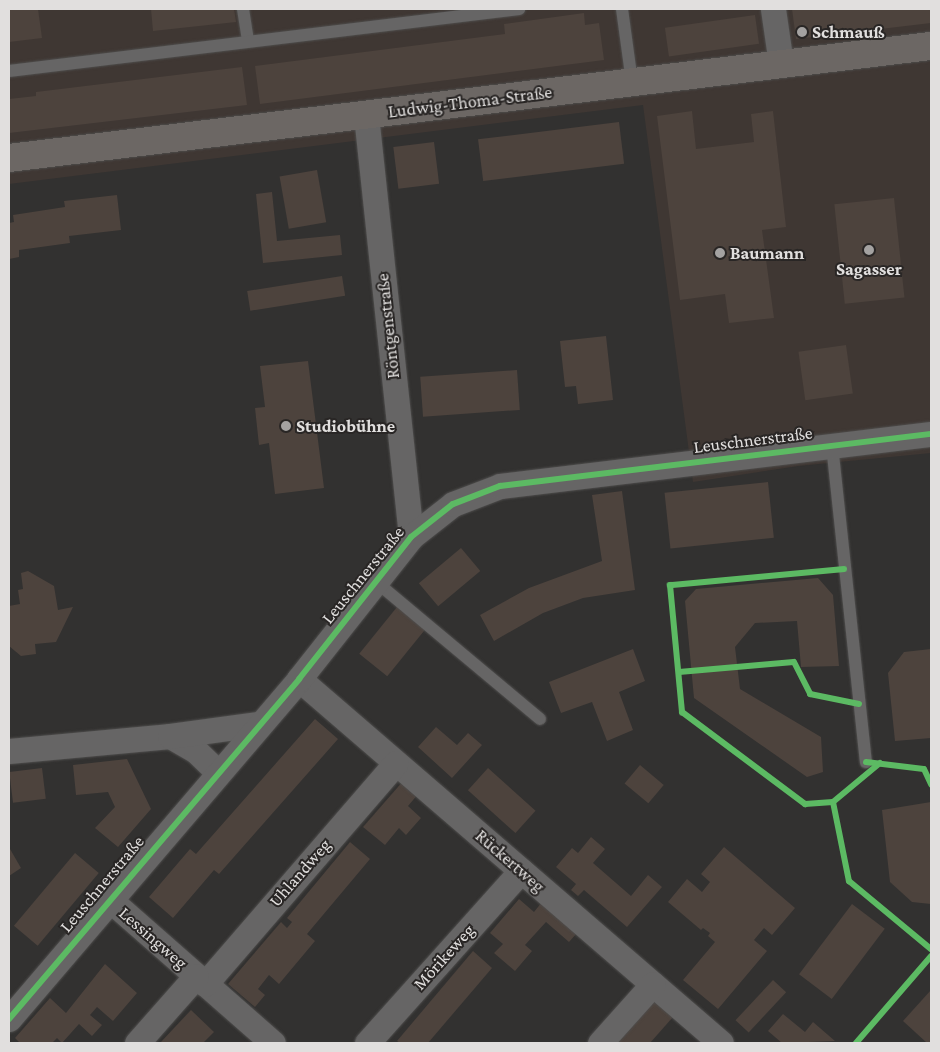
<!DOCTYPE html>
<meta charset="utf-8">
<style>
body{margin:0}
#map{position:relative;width:940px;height:1052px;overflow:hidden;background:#323130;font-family:"Crimson Pro",serif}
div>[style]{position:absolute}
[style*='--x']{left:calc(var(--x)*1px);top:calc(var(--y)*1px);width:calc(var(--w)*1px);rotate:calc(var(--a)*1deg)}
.built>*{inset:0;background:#3f3733}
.building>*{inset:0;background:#4d433d;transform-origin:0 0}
.roads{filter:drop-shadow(0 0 1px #4e4d4c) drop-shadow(0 0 1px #4e4d4c)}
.lane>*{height:12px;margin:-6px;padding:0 6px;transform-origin:6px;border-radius:6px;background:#666565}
.street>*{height:25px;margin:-12.5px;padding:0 12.5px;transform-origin:12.5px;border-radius:12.5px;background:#666565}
.secondary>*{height:28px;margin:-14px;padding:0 14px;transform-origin:14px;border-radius:14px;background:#6c6764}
.cycleway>*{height:6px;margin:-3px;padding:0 3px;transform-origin:3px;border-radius:3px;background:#5cba63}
.dots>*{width:14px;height:14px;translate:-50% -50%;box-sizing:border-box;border:2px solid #292625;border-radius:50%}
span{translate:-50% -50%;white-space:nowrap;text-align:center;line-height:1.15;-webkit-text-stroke:4px #292625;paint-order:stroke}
.poi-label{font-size:18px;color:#e1dfde;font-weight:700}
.left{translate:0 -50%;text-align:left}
.street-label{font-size:18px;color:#e1dfde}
.frame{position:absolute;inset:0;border:10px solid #e1dfde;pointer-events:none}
</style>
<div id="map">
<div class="built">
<div style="clip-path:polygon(9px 9px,931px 9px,931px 453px,798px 466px,693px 482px,643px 105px,9px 184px)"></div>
</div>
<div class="building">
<div style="clip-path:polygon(9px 9px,38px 9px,42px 38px,9px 42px)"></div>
<div style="clip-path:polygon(151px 9px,234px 9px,236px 22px,153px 31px)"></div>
<div style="clip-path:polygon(792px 9px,931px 9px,931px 23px,796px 39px)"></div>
<div style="clip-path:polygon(584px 13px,585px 25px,599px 23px,604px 60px,260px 104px,255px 66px,505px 34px,504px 24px)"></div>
<div style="left:755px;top:15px;width:29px;height:91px;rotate:82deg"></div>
<div style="clip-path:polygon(242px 67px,247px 105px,9px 133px,9px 99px,36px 96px,36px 92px)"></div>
<div style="clip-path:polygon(692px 111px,696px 149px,754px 142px,751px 114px,773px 111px,786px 227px,762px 230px,774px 318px,729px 323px,725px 294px,680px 300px,657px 116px)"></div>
<div style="left:619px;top:122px;width:42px;height:142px;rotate:83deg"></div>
<div style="left:434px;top:142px;width:42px;height:41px;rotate:83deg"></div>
<div style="left:317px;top:170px;width:53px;height:38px;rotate:80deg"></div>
<div style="clip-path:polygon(272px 192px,277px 241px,340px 235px,342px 255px,263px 263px,256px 194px)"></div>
<div style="clip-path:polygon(117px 195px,121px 230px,69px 236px,70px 243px,19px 250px,19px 257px,9px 259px,9px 223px,14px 222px,13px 215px,65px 207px,64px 201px)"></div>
<div style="left:894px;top:198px;width:100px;height:60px;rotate:84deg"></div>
<div style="left:342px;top:276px;width:20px;height:96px;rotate:81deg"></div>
<div style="clip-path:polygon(606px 336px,613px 400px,578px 404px,576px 386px,565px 387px,560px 341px)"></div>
<div style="left:846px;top:345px;width:49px;height:48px;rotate:82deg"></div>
<div style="clip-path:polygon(308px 361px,324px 488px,275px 494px,269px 443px,259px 445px,255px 408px,265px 407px,260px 366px)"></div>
<div style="left:517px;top:370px;width:40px;height:97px;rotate:86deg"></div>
<div style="left:768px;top:482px;width:56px;height:104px;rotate:84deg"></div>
<div style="clip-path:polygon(622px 491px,635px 590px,583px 598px,543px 613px,494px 641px,480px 615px,529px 588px,602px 561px,592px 495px)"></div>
<div style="left:461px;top:548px;width:30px;height:55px;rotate:50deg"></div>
<div style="clip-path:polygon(28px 571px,54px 586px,58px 610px,73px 607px,56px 642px,35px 644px,36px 654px,21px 656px,9px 646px,9px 606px,20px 604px,18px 590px,23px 589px,21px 573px)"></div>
<div style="clip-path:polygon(818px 578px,833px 595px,839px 666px,801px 667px,797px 621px,755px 623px,735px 647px,740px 689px,821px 737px,823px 772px,807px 777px,694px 698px,685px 601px,696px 589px)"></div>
<div style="left:397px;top:607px;width:36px;height:60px;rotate:39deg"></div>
<div style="clip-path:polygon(633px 649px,645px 681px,619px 692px,633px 730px,607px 741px,592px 702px,561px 713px,549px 682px)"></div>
<div style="clip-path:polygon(931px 649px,931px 738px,895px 741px,888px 673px,904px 652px)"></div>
<div style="clip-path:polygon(315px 719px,338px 739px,219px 874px,214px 870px,173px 918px,149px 897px,190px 849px,196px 854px)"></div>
<div style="clip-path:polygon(436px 727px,457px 745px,468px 733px,482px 745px,452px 778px,418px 747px)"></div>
<div style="clip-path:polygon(127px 759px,151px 809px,118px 847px,95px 828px,115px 807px,108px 792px,76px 795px,73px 765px)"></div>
<div style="left:640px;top:765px;width:31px;height:24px;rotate:40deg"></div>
<div style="left:42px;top:768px;width:31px;height:33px;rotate:83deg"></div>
<div style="left:488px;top:768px;width:64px;height:30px;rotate:42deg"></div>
<div style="clip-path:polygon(404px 780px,419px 793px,408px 806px,421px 818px,406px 835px,399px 828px,385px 845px,363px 827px)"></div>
<div style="clip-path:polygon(931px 802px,931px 904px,912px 902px,890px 882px,882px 810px)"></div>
<div style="clip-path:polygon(591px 837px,605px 849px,593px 863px,631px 896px,648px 875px,662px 887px,627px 927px,584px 890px,578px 896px,571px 890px,576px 884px,556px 867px,572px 848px,578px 853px)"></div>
<div style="clip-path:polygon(350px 842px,370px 859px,307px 934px,315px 941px,279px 984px,269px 975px,258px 989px,265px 995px,255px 1007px,228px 984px,281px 922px,287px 928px,292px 922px,287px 918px)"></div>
<div style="clip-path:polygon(724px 847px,795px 908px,772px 935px,764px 928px,754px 940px,767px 951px,718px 1009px,683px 980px,715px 942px,708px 936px,710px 933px,703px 928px,701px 930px,668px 902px,687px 879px,702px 892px,710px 882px,701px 874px)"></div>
<div style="clip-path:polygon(10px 849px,21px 868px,9px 876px,9px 850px)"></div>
<div style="left:75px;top:853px;width:31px;height:95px;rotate:40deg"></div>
<div style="clip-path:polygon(519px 899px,534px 912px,542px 902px,577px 933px,569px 942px,546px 922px,525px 945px,532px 951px,515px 971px,494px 953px,503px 944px,490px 933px)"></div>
<div style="left:852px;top:904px;width:41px;height:88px;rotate:37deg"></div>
<div style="clip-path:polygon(473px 951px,492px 968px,428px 1043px,400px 1043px,397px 1041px)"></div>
<div style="clip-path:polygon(105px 964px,137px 993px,113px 1021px,97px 1007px,90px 1015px,102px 1025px,92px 1036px,79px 1024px,62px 1043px,57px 1038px,52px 1043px,20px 1043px,15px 1038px,50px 998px,66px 1013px)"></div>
<div style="left:773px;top:980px;width:18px;height:55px;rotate:43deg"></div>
<div style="clip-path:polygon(931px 990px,931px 1043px,927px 1043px,903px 1021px)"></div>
<div style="clip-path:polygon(652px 998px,673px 1017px,650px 1043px,612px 1043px)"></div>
<div style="clip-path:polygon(191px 1010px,214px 1032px,203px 1043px,160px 1043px)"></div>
<div style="clip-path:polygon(783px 1014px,805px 1032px,813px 1022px,835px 1041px,782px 1043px,768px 1031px)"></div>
</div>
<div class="roads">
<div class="lane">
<div style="--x:243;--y:9;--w:33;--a:81"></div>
<div style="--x:622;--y:9;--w:74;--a:82.2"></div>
<div style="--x:9;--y:71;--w:514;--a:-6.93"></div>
<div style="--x:832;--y:445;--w:319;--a:83.9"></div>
<div style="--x:375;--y:581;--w:215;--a:39.9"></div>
</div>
<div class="street">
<div style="--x:773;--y:9;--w:56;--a:81.7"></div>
<div style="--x:366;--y:115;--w:424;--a:83.9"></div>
<div style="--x:299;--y:679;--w:557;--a:40.78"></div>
<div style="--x:170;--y:736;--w:30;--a:30"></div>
<div style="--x:196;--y:751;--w:29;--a:44"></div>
<div style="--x:9;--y:751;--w:162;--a:-5.3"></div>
<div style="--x:170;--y:736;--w:89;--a:-7.8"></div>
<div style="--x:109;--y:899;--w:218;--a:41.3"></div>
<div style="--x:205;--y:984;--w:292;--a:-49.2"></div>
<div style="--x:9;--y:1019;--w:447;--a:-49.5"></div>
<div style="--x:299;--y:679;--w:181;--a:-51.7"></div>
<div style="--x:411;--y:537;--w:53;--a:-38.2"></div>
<div style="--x:453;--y:504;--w:50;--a:-21"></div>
<div style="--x:500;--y:486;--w:434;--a:-6.9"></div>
<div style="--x:137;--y:1043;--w:89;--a:-48.6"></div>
<div style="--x:367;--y:1043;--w:231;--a:-48.2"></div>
<div style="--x:600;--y:1043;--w:79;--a:-48.1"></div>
</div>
<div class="secondary">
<div style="--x:9;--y:158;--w:929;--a:-6.93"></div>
</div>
</div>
<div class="cycleway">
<div style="--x:844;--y:569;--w:175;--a:174.7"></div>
<div style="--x:670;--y:585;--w:128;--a:84.6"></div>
<div style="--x:682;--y:712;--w:154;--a:36.8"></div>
<div style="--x:805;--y:804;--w:28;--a:-4"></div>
<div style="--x:833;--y:802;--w:61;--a:-39.7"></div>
<div style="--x:679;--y:672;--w:115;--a:-5"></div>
<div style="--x:794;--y:662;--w:36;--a:63"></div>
<div style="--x:810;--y:694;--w:50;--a:11.5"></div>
<div style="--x:866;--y:762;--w:58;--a:6.9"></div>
<div style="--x:924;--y:769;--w:17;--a:65"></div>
<div style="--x:833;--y:802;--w:81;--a:78.6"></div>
<div style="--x:849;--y:881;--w:107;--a:39.7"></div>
<div style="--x:9;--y:1019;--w:447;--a:-49.5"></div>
<div style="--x:299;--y:679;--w:181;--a:-51.7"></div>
<div style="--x:411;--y:537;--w:53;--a:-38.2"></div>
<div style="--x:453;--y:504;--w:50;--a:-21"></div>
<div style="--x:500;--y:486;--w:434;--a:-6.9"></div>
<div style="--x:856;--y:1043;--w:115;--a:-49.2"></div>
</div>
<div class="dots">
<div style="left:802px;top:32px;background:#a4a2a1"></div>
<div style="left:869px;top:250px;background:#a4a2a1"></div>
<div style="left:720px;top:253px;background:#a4a2a1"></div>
<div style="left:286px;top:426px;background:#a4a2a1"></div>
</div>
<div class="poi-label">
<span class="left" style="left:812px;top:32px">Schmauß</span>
<span class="left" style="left:730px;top:253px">Baumann</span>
<span style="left:869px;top:269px">Sagasser</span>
<span class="left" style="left:296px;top:426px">Studiobühne</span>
</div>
<div class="street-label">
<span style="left:470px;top:102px;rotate:-7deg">Ludwig-Thoma-Straße</span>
<span style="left:388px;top:326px;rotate:-96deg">Röntgenstraße</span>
<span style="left:753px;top:440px;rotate:-7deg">Leuschnerstraße</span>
<span style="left:363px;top:575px;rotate:-51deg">Leuschnerstraße</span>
<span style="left:510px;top:861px;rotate:41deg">Rückertweg</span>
<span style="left:300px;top:873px;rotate:-49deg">Uhlandweg</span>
<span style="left:102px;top:884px;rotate:-50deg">Leuschnerstraße</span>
<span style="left:153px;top:938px;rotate:41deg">Lessingweg</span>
<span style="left:444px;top:957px;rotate:-48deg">Mörikeweg</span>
</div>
<div class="frame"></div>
</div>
